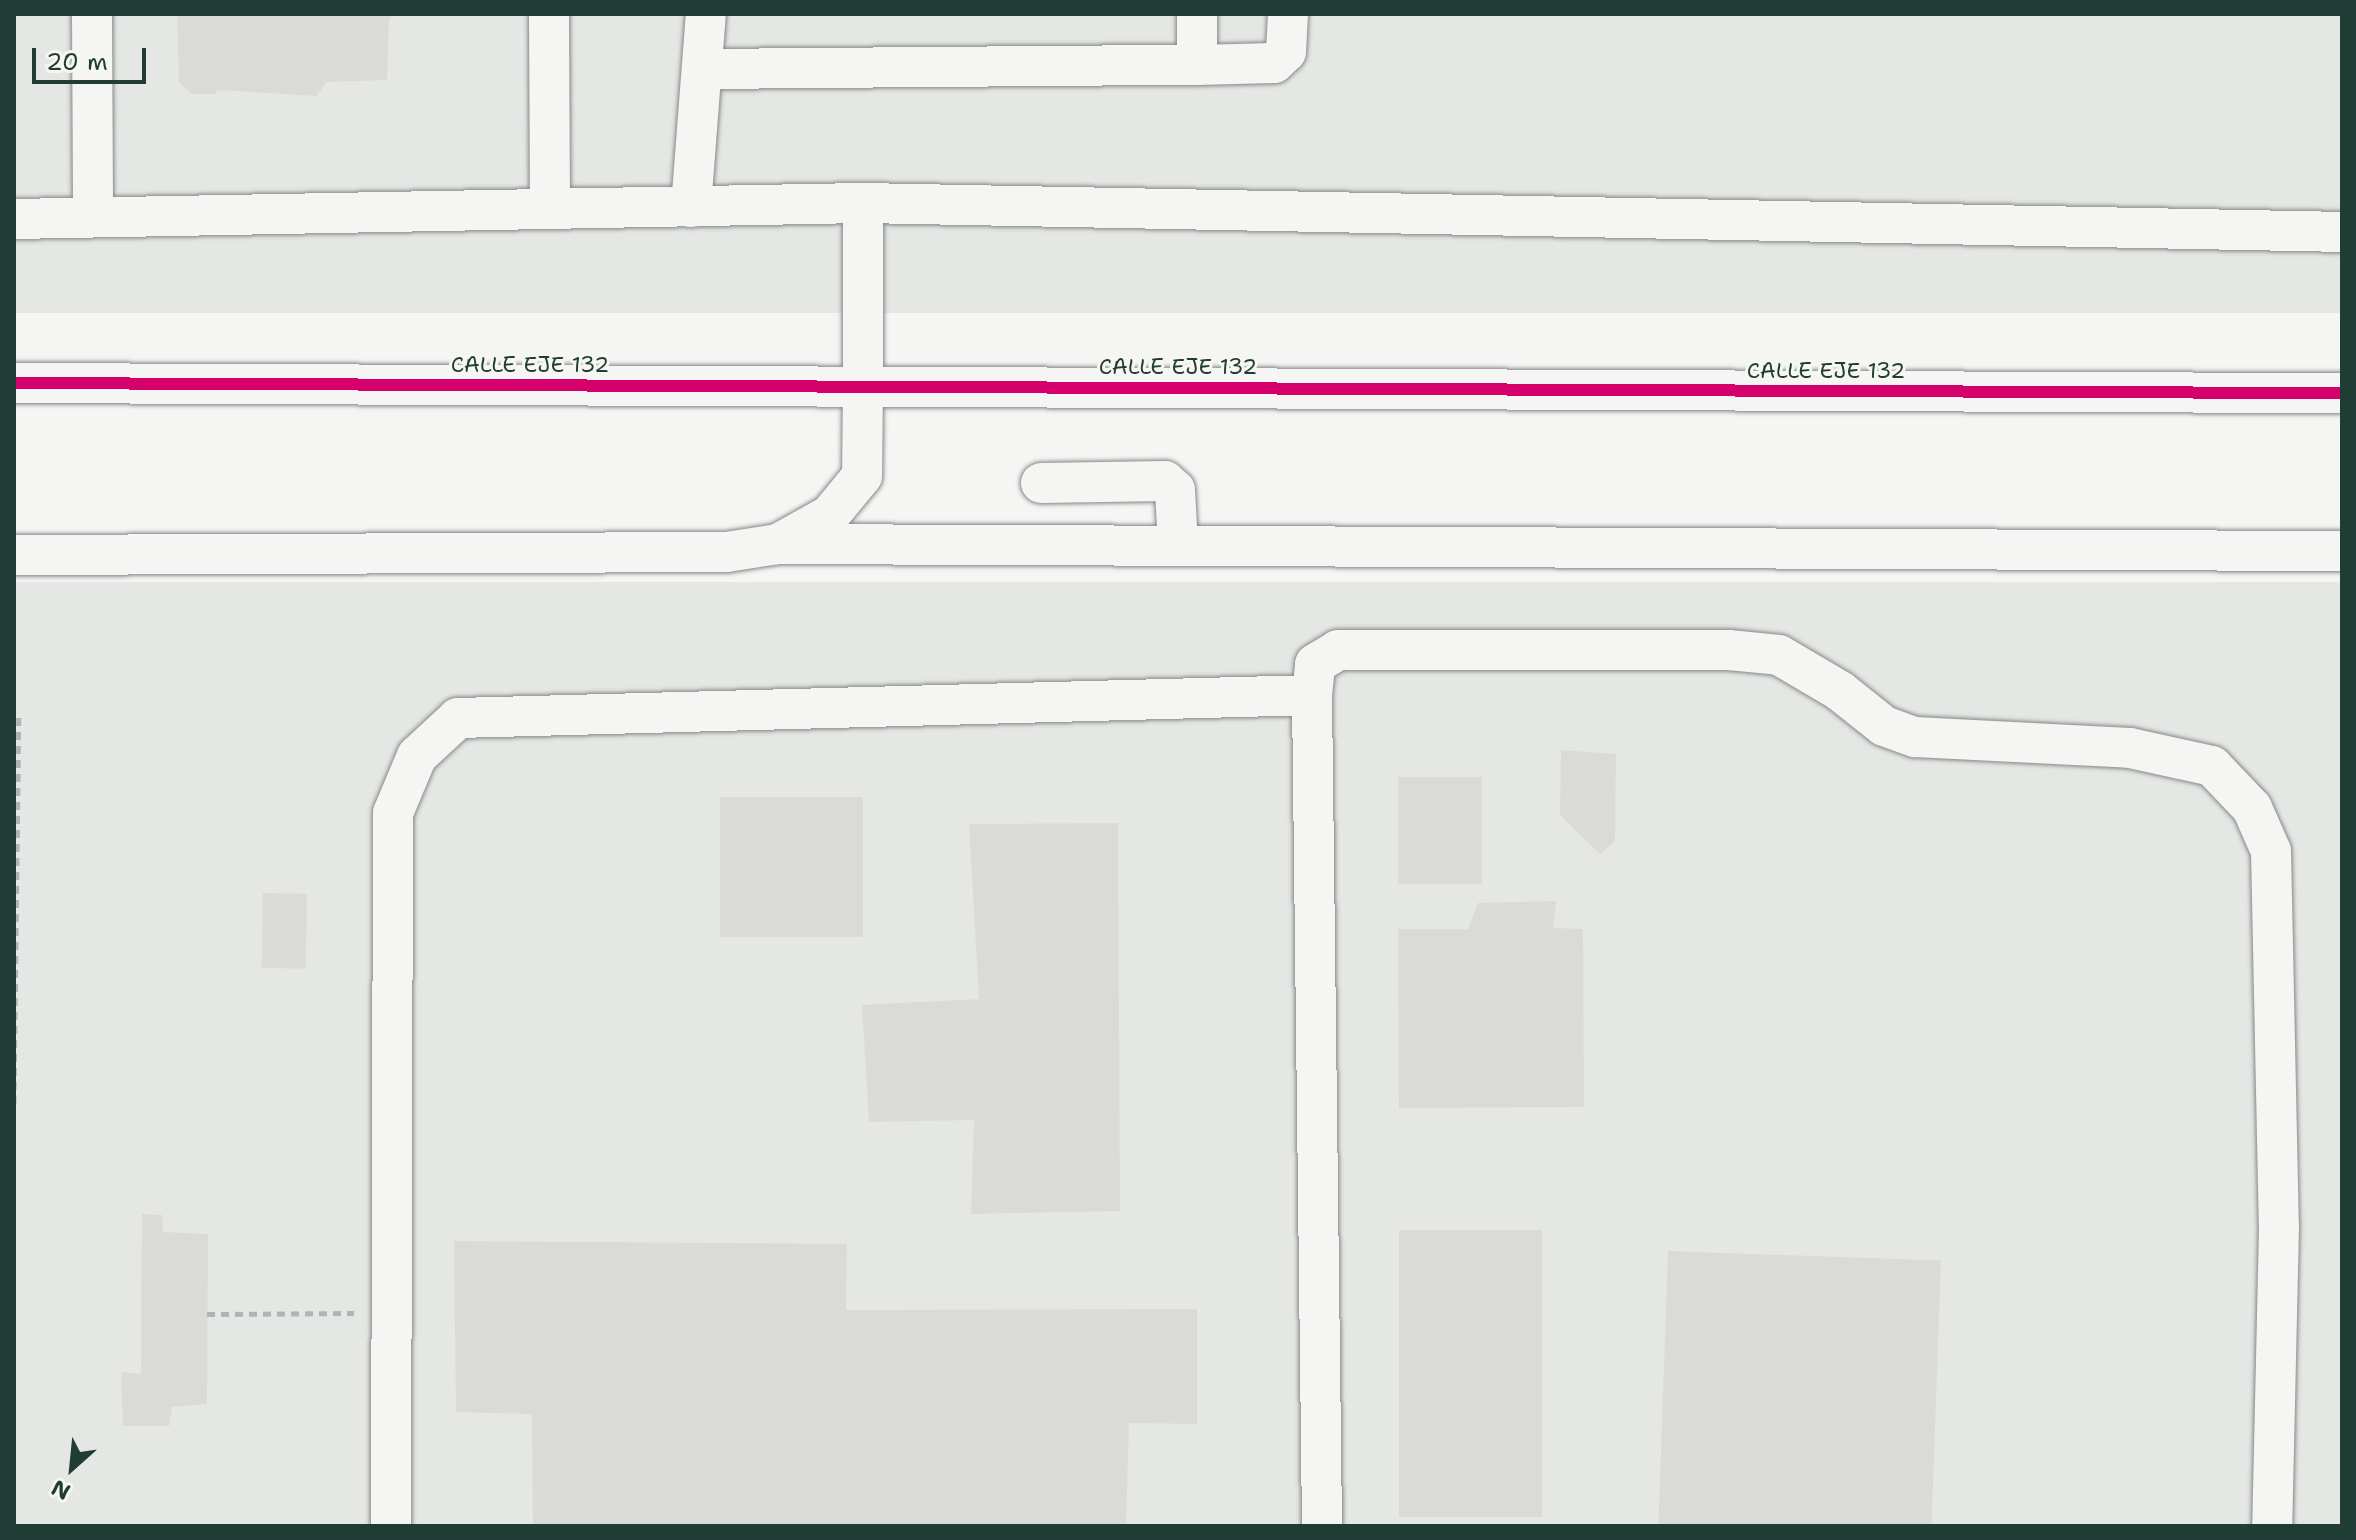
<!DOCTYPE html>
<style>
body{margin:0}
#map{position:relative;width:2356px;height:1540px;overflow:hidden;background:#f5f5f3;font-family:"Shantell Sans",sans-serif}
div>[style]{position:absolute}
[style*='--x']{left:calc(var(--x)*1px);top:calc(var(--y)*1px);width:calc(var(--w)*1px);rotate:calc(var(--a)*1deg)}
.built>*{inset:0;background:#e5e7e4;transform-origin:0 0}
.green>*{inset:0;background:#e4e7e3}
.building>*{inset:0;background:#dadbd9;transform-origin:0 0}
.path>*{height:5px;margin-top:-2.5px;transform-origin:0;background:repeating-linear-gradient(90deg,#b0b4b2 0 8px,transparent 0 14px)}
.roads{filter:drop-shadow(0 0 2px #858a88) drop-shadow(0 0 2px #858a88)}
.minor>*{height:40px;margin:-20px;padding:0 20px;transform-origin:20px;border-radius:20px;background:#f5f5f3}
.cycleway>*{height:12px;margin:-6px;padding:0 6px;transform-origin:6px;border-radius:6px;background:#d6006c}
span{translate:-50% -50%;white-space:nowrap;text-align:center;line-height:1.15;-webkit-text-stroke:6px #f6f6f2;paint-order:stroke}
.street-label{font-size:22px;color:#1f3d34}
.frame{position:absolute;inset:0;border:16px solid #1f3d34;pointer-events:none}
.north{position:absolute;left:32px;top:1428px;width:80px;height:80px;-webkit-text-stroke:6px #f6f6f2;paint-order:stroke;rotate:207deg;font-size:22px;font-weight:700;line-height:32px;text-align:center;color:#1f3d34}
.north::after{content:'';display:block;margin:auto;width:28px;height:36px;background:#1f3d34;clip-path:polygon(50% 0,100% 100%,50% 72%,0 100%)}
.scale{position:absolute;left:32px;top:48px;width:114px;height:36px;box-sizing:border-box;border:4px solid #1f3d34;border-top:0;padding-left:10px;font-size:24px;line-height:28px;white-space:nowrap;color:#1f3d34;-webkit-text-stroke:6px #f6f6f2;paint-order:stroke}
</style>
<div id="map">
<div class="built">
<div style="left:14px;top:14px;width:2328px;height:299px"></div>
<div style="left:14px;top:582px;width:2328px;height:944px"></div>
</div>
<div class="green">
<div style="clip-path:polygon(14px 691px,304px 714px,322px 1222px,87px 1186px,35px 1111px,14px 1112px)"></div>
<div style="clip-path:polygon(97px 1447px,242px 1447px,233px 1526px,27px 1526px,26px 1458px)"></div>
</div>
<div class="building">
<div style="clip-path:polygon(177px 14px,393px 14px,389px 20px,387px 80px,327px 82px,316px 96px,218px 90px,214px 94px,192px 94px,179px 82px)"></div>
<div style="clip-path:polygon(1561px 750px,1616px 754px,1615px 841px,1600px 854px,1560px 815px)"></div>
<div style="left:1398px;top:777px;width:84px;height:107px"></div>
<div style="left:863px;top:797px;width:140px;height:143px;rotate:90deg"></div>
<div style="clip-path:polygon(1118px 823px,1120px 1211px,971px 1214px,974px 1120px,869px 1122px,862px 1005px,979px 999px,969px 824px)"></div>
<div style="left:263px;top:893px;width:44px;height:75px;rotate:1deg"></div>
<div style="clip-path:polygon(1556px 901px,1553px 928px,1583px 929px,1584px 1107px,1399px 1108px,1398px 929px,1468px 929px,1478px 903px)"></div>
<div style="clip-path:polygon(142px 1214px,162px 1215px,163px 1232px,208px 1234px,207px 1404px,172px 1407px,169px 1426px,123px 1426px,121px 1372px,141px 1374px)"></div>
<div style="left:1399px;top:1230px;width:143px;height:287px"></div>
<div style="clip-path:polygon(454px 1241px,847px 1244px,846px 1310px,1197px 1309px,1197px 1424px,1129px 1423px,1126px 1526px,533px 1526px,532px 1414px,456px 1412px)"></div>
<div style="left:1668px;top:1251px;width:273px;height:275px;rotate:2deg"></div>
</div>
<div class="path">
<div style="--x:14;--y:1103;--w:391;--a:-89.3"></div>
<div style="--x:207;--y:1314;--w:147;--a:-0.4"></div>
</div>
<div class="roads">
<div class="minor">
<div style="--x:92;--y:14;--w:203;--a:89.7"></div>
<div style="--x:549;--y:14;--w:195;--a:89.7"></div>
<div style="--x:1197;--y:65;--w:77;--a:-1.5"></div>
<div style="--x:1274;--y:63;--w:16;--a:-43"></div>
<div style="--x:1286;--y:52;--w:38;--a:-87"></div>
<div style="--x:702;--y:69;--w:495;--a:-0.5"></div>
<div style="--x:1197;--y:65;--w:51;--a:-90"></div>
<div style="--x:863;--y:203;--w:1479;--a:1.12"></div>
<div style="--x:691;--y:207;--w:194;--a:-85.6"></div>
<div style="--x:14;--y:219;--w:849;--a:-1.08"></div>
<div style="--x:863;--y:203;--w:183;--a:90"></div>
<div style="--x:863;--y:386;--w:90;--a:90.6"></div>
<div style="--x:862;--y:476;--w:50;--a:129.4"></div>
<div style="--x:830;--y:515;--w:60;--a:150.9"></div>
<div style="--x:778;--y:544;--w:52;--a:171.1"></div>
<div style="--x:727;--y:552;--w:713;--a:179.76"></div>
<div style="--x:14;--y:383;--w:2328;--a:0.25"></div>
<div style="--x:1041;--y:483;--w:124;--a:-0.9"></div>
<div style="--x:1165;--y:481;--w:13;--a:42"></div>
<div style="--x:1175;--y:490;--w:56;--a:86.9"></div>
<div style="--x:782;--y:544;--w:1560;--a:0.26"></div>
<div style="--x:1312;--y:695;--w:31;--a:-84"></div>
<div style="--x:1315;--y:664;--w:27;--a:-31"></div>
<div style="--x:1338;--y:650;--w:391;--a:0"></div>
<div style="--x:1729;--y:650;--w:50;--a:5.7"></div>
<div style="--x:1779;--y:655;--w:71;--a:30.5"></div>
<div style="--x:1840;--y:691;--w:56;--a:38.5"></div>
<div style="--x:1884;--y:726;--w:33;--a:20"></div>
<div style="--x:1915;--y:737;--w:215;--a:2.9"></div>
<div style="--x:2130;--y:748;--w:84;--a:12.4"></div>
<div style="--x:2212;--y:766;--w:58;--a:46.4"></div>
<div style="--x:2252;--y:808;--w:47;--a:66.2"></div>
<div style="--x:2271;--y:851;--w:376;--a:88.8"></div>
<div style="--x:2279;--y:1227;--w:299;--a:91.3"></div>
<div style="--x:391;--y:1526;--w:713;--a:-89.84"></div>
<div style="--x:393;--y:813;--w:62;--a:-67.2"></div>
<div style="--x:417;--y:756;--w:56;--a:-42.8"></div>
<div style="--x:458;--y:718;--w:854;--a:-1.54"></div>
<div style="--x:1312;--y:695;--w:831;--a:89.31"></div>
</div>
</div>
<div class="cycleway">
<div style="--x:14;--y:383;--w:2328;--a:0.25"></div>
</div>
<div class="street-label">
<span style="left:530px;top:365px">CALLE EJE 132</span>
<span style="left:1178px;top:367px">CALLE EJE 132</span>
<span style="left:1826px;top:371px">CALLE EJE 132</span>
</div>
<div class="frame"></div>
<div class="north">N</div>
<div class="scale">20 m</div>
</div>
